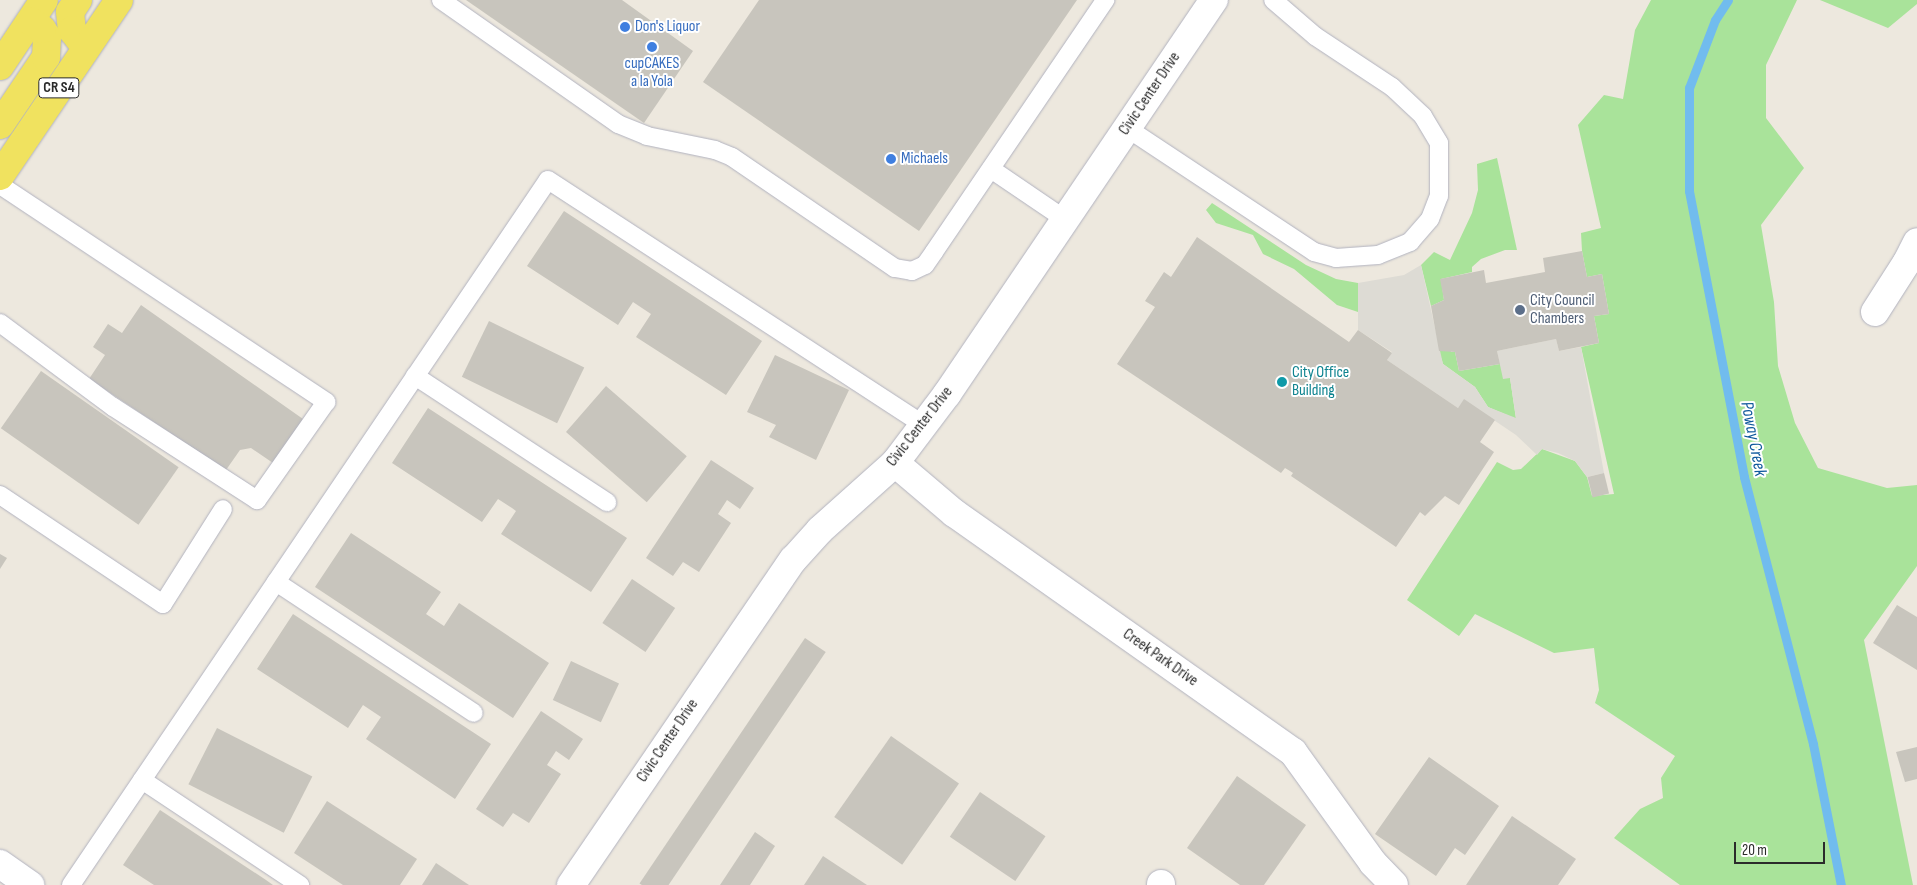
<!DOCTYPE html>
<style>
body{margin:0}
#map{position:relative;width:1917px;height:885px;overflow:hidden;background:#ede8de;font-family:"Sofia Sans Condensed",sans-serif}
div>[style]{position:absolute}
[style*='--x']{left:calc(var(--x)*1px);top:calc(var(--y)*1px);width:calc(var(--w)*1px);rotate:calc(var(--a)*1deg)}
.green>*{inset:0;background:#a9e39a}
.plaza>*{inset:0;background:#dddbd4}
.stream>*{height:9px;margin:-4.5px;padding:0 4.5px;transform-origin:4.5px;border-radius:4.5px;background:#71bcee}
.building>*{inset:0;background:#c8c5bd;transform-origin:0 0}
.roads{filter:drop-shadow(0 0 1px #b1b2bf) drop-shadow(0 0 1px #b1b2bf)}
.lane>*{height:18px;margin:-9px;padding:0 9px;transform-origin:9px;border-radius:9px;background:#fff}
.street>*{height:28px;margin:-14px;padding:0 14px;transform-origin:14px;border-radius:14px;background:#fff}
.secondary>*{height:28px;margin:-14px;padding:0 14px;transform-origin:14px;border-radius:14px;background:#fff}
.primary>*{height:28px;margin:-14px;padding:0 14px;transform-origin:14px;border-radius:14px;background:#f0e25f}
.dots>*{width:14px;height:14px;translate:-50% -50%;box-sizing:border-box;border:2px solid #fff;border-radius:50%}
span{translate:-50% -50%;white-space:nowrap;text-align:center;line-height:1.15;-webkit-text-stroke:4px #fff;paint-order:stroke}
.shield-label span{padding:1px 4px;background:#fff;border:1px solid;border-radius:4px;-webkit-text-stroke-width:0}
.shield-label{font-size:15px;color:#2b2b2b;font-weight:700}
.shop-label{font-size:16px;color:#366cbe}
.left{translate:0 -50%;text-align:left}
.street-label{font-size:16px;color:#2b2b2b}
.service-label{font-size:16px;color:#4e5e75}
.culture-label{font-size:16px;color:#0d838f}
.water-label{font-size:18px;color:#0e589c;font-style:italic}
.scale{position:absolute;left:1734px;top:842px;width:91px;height:22px;box-sizing:border-box;border:2px solid #2b2b2b;border-top:0;padding-left:6px;font-size:15px;line-height:18px;white-space:nowrap;color:#2b2b2b;-webkit-text-stroke:4px #fff;paint-order:stroke}
</style>
<div id="map">
<div class="green">
<div style="clip-path:polygon(1651px 0,1797px 0,1766px 65px,1766px 118px,1804px 168px,1761px 225px,1774px 302px,1778px 366px,1795px 423px,1818px 468px,1887px 488px,1917px 485px,1917px 566px,1864px 640px,1913px 885px,1680px 885px,1614px 838px,1640px 809px,1663px 798px,1661px 778px,1675px 756px,1595px 703px,1599px 690px,1594px 648px,1554px 653px,1475px 614px,1459px 636px,1407px 600px,1497px 462px,1513px 470px,1521px 469px,1542px 449px,1575px 461px,1587px 477px,1592px 496px,1614px 494px,1581px 347px,1599px 343px,1594px 316px,1609px 314px,1602px 274px,1587px 277px,1582px 251px,1581px 233px,1601px 228px,1578px 125px,1604px 95px,1623px 99px,1635px 30px)"></div>
<div style="clip-path:polygon(1820px 0,1917px 0,1917px 4px,1888px 28px)"></div>
<div style="clip-path:polygon(1497px 158px,1517px 250px,1505px 250px,1481px 259px,1472px 267px,1472px 272px,1441px 279px,1444px 300px,1431px 306px,1421px 265px,1434px 252px,1450px 260px,1472px 213px,1478px 190px,1477px 164px)"></div>
<div style="clip-path:polygon(1212px 203px,1306px 265px,1336px 279px,1358px 283px,1358px 312px,1337px 305px,1294px 269px,1263px 254px,1253px 235px,1216px 223px,1206px 210px)"></div>
<div style="clip-path:polygon(1450px 349px,1451px 352px,1455px 352px,1459px 371px,1500px 364px,1510px 378px,1516px 419px,1488px 407px,1475px 387px,1443px 364px,1439px 351px)"></div>
</div>
<div class="plaza">
<div style="clip-path:polygon(1421px 265px,1443px 364px,1475px 387px,1488px 407px,1516px 418px,1510px 378px,1503px 379px,1497px 351px,1556px 339px,1559px 351px,1581px 347px,1604px 473px,1587px 477px,1575px 461px,1558px 453px,1542px 449px,1537px 455px,1516px 435px,1464px 400px,1458px 408px,1387px 360px,1392px 352px,1358px 330px,1358px 283px,1404px 275px)"></div>
</div>
<div class="stream">
<div style="--x:1728;--y:0;--w:24;--a:123"></div>
<div style="--x:1715;--y:20;--w:73;--a:110.9"></div>
<div style="--x:1689;--y:88;--w:103;--a:90"></div>
<div style="--x:1689;--y:191;--w:291;--a:79.1"></div>
<div style="--x:1744;--y:477;--w:276;--a:75.5"></div>
<div style="--x:1813;--y:744;--w:144;--a:78.8"></div>
</div>
<div class="building">
<div style="clip-path:polygon(466px 0,622px 0,693px 51px,644px 123px)"></div>
<div style="clip-path:polygon(759px 0,1077px 0,919px 231px,703px 82px)"></div>
<div style="clip-path:polygon(564px 211px,762px 341px,726px 395px,636px 337px,651px 314px,633px 302px,618px 325px,527px 266px)"></div>
<div style="clip-path:polygon(1197px 237px,1349px 342px,1358px 330px,1392px 353px,1387px 360px,1458px 408px,1464px 399px,1495px 420px,1480px 442px,1494px 452px,1459px 505px,1445px 496px,1425px 516px,1420px 512px,1396px 547px,1291px 476px,1293px 473px,1290px 471px,1285px 468px,1281px 473px,1117px 364px,1155px 307px,1145px 301px,1164px 272px,1171px 277px)"></div>
<div style="clip-path:polygon(1582px 251px,1587px 277px,1602px 274px,1609px 314px,1594px 316px,1599px 343px,1559px 351px,1556px 339px,1497px 351px,1500px 364px,1459px 371px,1455px 352px,1439px 351px,1431px 306px,1444px 300px,1440px 279px,1484px 270px,1486px 283px,1545px 272px,1543px 258px)"></div>
<div style="clip-path:polygon(141px 305px,303px 419px,273px 463px,251px 448px,240px 450px,226px 470px,89px 379px,105px 355px,93px 347px,108px 324px,122px 333px)"></div>
<div style="left:489px;top:321px;width:106px;height:62px;rotate:26deg"></div>
<div style="clip-path:polygon(775px 355px,849px 390px,816px 460px,769px 437px,776px 425px,747px 412px)"></div>
<div style="left:41px;top:371px;width:168px;height:70px;rotate:35deg"></div>
<div style="left:606px;top:386px;width:107px;height:61px;rotate:41deg"></div>
<div style="clip-path:polygon(428px 408px,627px 538px,591px 592px,501px 534px,516px 511px,512px 508px,498px 499px,482px 522px,392px 463px)"></div>
<div style="clip-path:polygon(711px 460px,754px 488px,740px 509px,727px 500px,718px 514px,731px 523px,699px 572px,683px 562px,673px 576px,646px 558px)"></div>
<div style="left:1604px;top:473px;width:21px;height:17px;rotate:76deg"></div>
<div style="clip-path:polygon(351px 533px,441px 592px,426px 614px,444px 626px,459px 603px,549px 663px,513px 718px,315px 587px)"></div>
<div style="clip-path:polygon(0 554px,7px 558px,0 569px)"></div>
<div style="left:632px;top:579px;width:52px;height:53px;rotate:34deg"></div>
<div style="clip-path:polygon(1897px 605px,1917px 617px,1917px 670px,1873px 643px)"></div>
<div style="clip-path:polygon(293px 614px,491px 744px,455px 799px,366px 739px,381px 717px,363px 705px,348px 728px,257px 669px)"></div>
<div style="left:805px;top:638px;width:25px;height:296px;rotate:34deg"></div>
<div style="left:571px;top:661px;width:53px;height:43px;rotate:25deg"></div>
<div style="clip-path:polygon(541px 711px,583px 739px,569px 760px,556px 751px,547px 765px,561px 774px,529px 823px,513px 813px,503px 827px,476px 809px)"></div>
<div style="left:217px;top:728px;width:107px;height:63px;rotate:27deg"></div>
<div style="left:891px;top:736px;width:83px;height:99px;rotate:35deg"></div>
<div style="clip-path:polygon(1917px 747px,1917px 779px,1905px 782px,1896px 752px)"></div>
<div style="clip-path:polygon(1429px 757px,1499px 806px,1465px 855px,1455px 848px,1436px 876px,1375px 834px)"></div>
<div style="clip-path:polygon(1237px 776px,1306px 825px,1264px 885px,1240px 885px,1187px 848px)"></div>
<div style="left:980px;top:792px;width:79px;height:54px;rotate:34deg"></div>
<div style="clip-path:polygon(327px 801px,417px 859px,400px 885px,343px 885px,294px 853px)"></div>
<div style="clip-path:polygon(160px 810px,266px 880px,273px 885px,154px 885px,123px 865px)"></div>
<div style="clip-path:polygon(1512px 816px,1576px 859px,1558px 885px,1466px 885px)"></div>
<div style="clip-path:polygon(755px 832px,775px 846px,750px 885px,720px 885px)"></div>
<div style="clip-path:polygon(823px 856px,867px 885px,804px 885px)"></div>
<div style="clip-path:polygon(436px 863px,469px 885px,422px 885px)"></div>
</div>
<div class="roads">
<div class="lane">
<div style="--x:441;--y:0;--w:216;--a:35"></div>
<div style="--x:618;--y:124;--w:31;--a:22"></div>
<div style="--x:647;--y:136;--w:69;--a:11.6"></div>
<div style="--x:715;--y:150;--w:18;--a:22"></div>
<div style="--x:732;--y:157;--w:197;--a:34.3"></div>
<div style="--x:895;--y:268;--w:17;--a:10"></div>
<div style="--x:912;--y:271;--w:14;--a:-25"></div>
<div style="--x:925;--y:265;--w:16;--a:-55"></div>
<div style="--x:934;--y:252;--w:305;--a:-55.8"></div>
<div style="--x:1127;--y:128;--w:224;--a:33.5"></div>
<div style="--x:1314;--y:252;--w:23;--a:15"></div>
<div style="--x:1336;--y:258;--w:42;--a:-4.1"></div>
<div style="--x:1378;--y:255;--w:35;--a:-22"></div>
<div style="--x:1410;--y:242;--w:30;--a:-49"></div>
<div style="--x:1430;--y:219;--w:25;--a:-69"></div>
<div style="--x:1439;--y:196;--w:53;--a:-90"></div>
<div style="--x:1439;--y:143;--w:31;--a:-121"></div>
<div style="--x:1423;--y:116;--w:42;--a:-136.9"></div>
<div style="--x:1392;--y:87;--w:92;--a:-146.5"></div>
<div style="--x:1315;--y:36;--w:55;--a:-139.4"></div>
<div style="--x:991;--y:169;--w:91;--a:34.2"></div>
<div style="--x:0;--y:185;--w:392;--a:33.6"></div>
<div style="--x:326;--y:402;--w:120;--a:125.1"></div>
<div style="--x:257;--y:500;--w:171;--a:-147.1"></div>
<div style="--x:113;--y:407;--w:141;--a:-143.4"></div>
<div style="--x:415;--y:376;--w:230;--a:33.3"></div>
<div style="--x:0;--y:495;--w:196;--a:33.8"></div>
<div style="--x:163;--y:604;--w:112;--a:-57.7"></div>
<div style="--x:276;--y:582;--w:237;--a:33.5"></div>
<div style="--x:142;--y:780;--w:190;--a:33.6"></div>
<div style="--x:71;--y:885;--w:851;--a:-55.92"></div>
<div style="--x:548;--y:180;--w:449;--a:33.1"></div>
</div>
<div class="street">
<div style="--x:1875;--y:312;--w:59;--a:-57.4"></div>
<div style="--x:1907;--y:262;--w:22;--a:-63"></div>
<div style="--x:895;--y:463;--w:77;--a:40.3"></div>
<div style="--x:954;--y:513;--w:415;--a:35.2"></div>
<div style="--x:1293;--y:752;--w:137;--a:54.2"></div>
<div style="--x:1373;--y:863;--w:30;--a:46"></div>
<div style="--x:1161;--y:884;--w:1;--a:90"></div>
</div>
<div class="secondary">
<div style="--x:0;--y:864;--w:37;--a:35"></div>
<div style="--x:571;--y:885;--w:394;--a:-55.7"></div>
<div style="--x:793;--y:560;--w:40;--a:-48"></div>
<div style="--x:820;--y:530;--w:101;--a:-41.8"></div>
<div style="--x:895;--y:463;--w:86;--a:-53"></div>
<div style="--x:947;--y:394;--w:476;--a:-55.9"></div>
</div>
<div class="primary">
<div style="--x:78;--y:0;--w:14;--a:124"></div>
<div style="--x:70;--y:12;--w:18;--a:84"></div>
<div style="--x:72;--y:30;--w:23;--a:52"></div>
<div style="--x:0;--y:66;--w:79;--a:-56.3"></div>
<div style="--x:0;--y:125;--w:82;--a:-55.9"></div>
<div style="--x:46;--y:57;--w:20;--a:-87"></div>
<div style="--x:47;--y:37;--w:9;--a:-122"></div>
<div style="--x:42;--y:29;--w:14;--a:-146"></div>
<div style="--x:0;--y:176;--w:212;--a:-55.9"></div>
</div>
</div>
<div class="dots">
<div style="left:625px;top:27px;background:#3f7fe0"></div>
<div style="left:652px;top:47px;background:#3f7fe0"></div>
<div style="left:891px;top:159px;background:#3f7fe0"></div>
<div style="left:1520px;top:310px;background:#5c6f8a"></div>
<div style="left:1282px;top:382px;background:#0f9aa8"></div>
</div>
<div class="shield-label">
<span style="left:59px;top:88px">CR S4</span>
</div>
<div class="shop-label">
<span class="left" style="left:635px;top:27px">Don's Liquor</span>
<span style="left:652px;top:73px">cupCAKES<br>a la Yola</span>
<span class="left" style="left:901px;top:159px">Michaels</span>
</div>
<div class="street-label">
<span style="left:1150px;top:94px;rotate:-56deg">Civic Center Drive</span>
<span style="left:920px;top:427px;rotate:-52deg">Civic Center Drive</span>
<span style="left:1160px;top:658px;rotate:35deg">Creek Park Drive</span>
<span style="left:668px;top:741px;rotate:-56deg">Civic Center Drive</span>
</div>
<div class="service-label">
<span class="left" style="left:1530px;top:310px">City Council<br>Chambers</span>
</div>
<div class="culture-label">
<span class="left" style="left:1292px;top:382px">City Office<br>Building</span>
</div>
<div class="water-label">
<span style="left:1753px;top:439px;rotate:79deg">Poway Creek</span>
</div>
<div class="scale">20 m</div>
</div>
